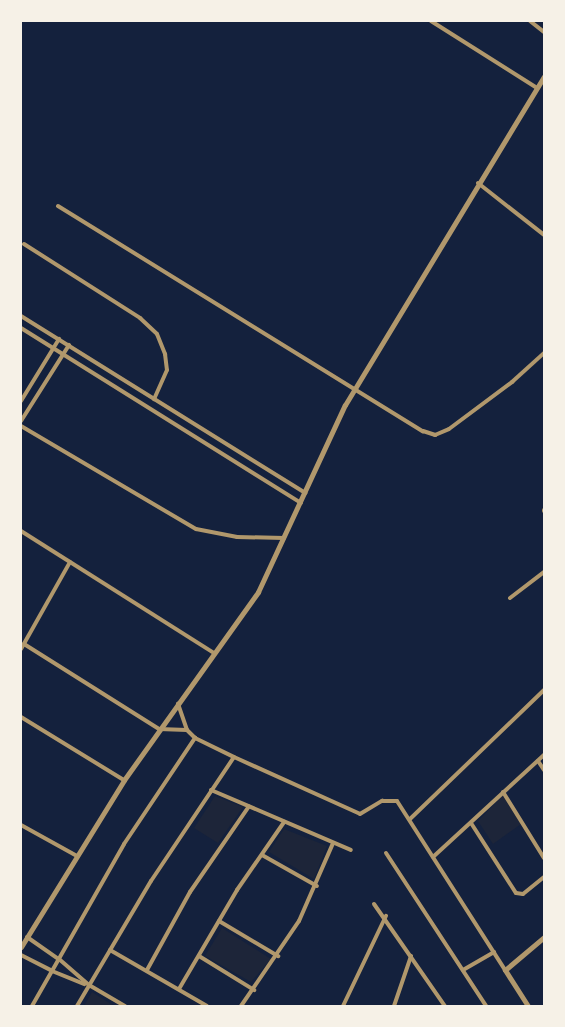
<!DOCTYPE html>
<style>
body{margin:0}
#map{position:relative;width:565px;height:1027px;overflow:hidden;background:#14213d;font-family:"DM Sans",sans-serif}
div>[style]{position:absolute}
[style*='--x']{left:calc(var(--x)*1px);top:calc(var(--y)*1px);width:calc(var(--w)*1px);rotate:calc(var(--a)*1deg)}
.green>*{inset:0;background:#1d2539}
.minor>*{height:4px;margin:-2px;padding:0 2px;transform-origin:2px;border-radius:2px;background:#b1986c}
.tertiary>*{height:5px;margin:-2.5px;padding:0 2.5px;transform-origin:2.5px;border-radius:2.5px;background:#b1986c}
span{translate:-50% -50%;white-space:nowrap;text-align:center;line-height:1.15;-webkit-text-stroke:5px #f6f1e7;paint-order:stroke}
.frame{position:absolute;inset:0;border:22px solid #f6f1e7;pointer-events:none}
</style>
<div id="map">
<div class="green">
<div style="clip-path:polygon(503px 795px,521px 824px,493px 844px,478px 821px)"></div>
<div style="clip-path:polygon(215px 796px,243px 807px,218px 843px,194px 828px)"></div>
<div style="clip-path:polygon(284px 829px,327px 846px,314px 879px,269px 852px)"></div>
<div style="clip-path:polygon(222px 928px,271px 959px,251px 982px,205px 956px)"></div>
<div style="clip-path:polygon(92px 992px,114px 1006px,84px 1006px)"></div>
</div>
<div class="minor">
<div style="--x:431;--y:21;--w:125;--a:32.3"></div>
<div style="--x:530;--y:21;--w:18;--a:38"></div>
<div style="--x:478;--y:183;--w:84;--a:38.2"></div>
<div style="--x:58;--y:206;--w:429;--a:31.7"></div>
<div style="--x:423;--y:431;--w:13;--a:18"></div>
<div style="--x:435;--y:435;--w:15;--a:-23"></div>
<div style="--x:449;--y:429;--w:79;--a:-36.7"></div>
<div style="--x:512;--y:382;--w:43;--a:-42.2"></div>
<div style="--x:24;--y:244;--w:138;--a:32.5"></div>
<div style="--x:140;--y:318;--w:23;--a:43"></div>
<div style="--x:157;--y:334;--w:22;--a:68"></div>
<div style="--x:165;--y:354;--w:16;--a:83"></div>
<div style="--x:167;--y:370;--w:32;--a:114"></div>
<div style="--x:21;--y:316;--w:335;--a:31.9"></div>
<div style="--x:21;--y:328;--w:330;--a:32"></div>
<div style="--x:21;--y:401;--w:73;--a:-58.5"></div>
<div style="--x:21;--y:421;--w:90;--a:-57.7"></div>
<div style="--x:21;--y:426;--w:203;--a:30.5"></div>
<div style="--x:196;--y:529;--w:42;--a:11"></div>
<div style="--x:237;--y:537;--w:47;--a:1.2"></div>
<div style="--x:544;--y:510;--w:1;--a:90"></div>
<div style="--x:21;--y:531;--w:228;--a:32.3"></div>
<div style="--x:510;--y:598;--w:43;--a:-37.4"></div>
<div style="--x:24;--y:644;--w:160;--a:32.2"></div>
<div style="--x:159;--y:729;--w:28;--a:2"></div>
<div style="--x:187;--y:730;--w:28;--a:-109"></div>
<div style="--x:21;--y:649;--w:100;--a:-60.6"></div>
<div style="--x:21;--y:717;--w:121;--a:31.5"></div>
<div style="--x:187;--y:730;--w:11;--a:45"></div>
<div style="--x:195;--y:738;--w:43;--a:26"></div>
<div style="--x:234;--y:757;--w:138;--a:24.3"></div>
<div style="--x:360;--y:814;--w:26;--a:-31"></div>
<div style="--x:382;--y:801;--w:15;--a:0"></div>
<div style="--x:397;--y:801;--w:201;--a:57.4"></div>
<div style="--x:538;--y:761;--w:11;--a:56"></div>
<div style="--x:211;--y:790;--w:152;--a:23.2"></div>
<div style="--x:503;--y:792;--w:78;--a:58.2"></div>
<div style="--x:410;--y:819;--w:186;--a:-43.9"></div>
<div style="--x:471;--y:823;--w:83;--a:57.3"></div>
<div style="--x:516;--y:893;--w:7;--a:8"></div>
<div style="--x:523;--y:894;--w:27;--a:-39"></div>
<div style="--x:21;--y:825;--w:64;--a:29"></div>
<div style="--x:386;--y:853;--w:183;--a:56.8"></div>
<div style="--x:262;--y:855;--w:63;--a:29.4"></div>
<div style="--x:433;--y:857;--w:151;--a:-42.6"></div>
<div style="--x:374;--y:904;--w:124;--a:55.2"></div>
<div style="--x:219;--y:921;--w:69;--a:30.7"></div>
<div style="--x:27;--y:937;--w:39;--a:35"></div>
<div style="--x:59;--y:959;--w:40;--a:41"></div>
<div style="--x:89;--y:985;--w:42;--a:30.3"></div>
<div style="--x:110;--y:950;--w:112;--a:30"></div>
<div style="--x:21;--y:955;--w:35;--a:27"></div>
<div style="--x:52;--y:971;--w:146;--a:-60.4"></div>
<div style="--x:124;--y:844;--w:128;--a:-56.2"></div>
<div style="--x:199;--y:956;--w:65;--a:31.7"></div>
<div style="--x:147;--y:970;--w:89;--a:-61.1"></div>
<div style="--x:190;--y:892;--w:104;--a:-55.5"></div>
<div style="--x:463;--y:970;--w:36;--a:-30"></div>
<div style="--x:179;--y:989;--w:115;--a:-59.6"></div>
<div style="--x:237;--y:890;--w:83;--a:-55.3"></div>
<div style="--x:32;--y:1006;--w:40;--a:-60.3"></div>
<div style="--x:52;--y:971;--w:35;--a:22"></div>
<div style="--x:77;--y:1006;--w:145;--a:-59.4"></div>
<div style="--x:151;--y:881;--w:149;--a:-56.2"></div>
<div style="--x:241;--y:1006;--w:103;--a:-55.7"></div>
<div style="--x:299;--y:921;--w:85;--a:-66.4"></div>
<div style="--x:343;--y:1006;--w:100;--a:-64.5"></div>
<div style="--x:394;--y:1006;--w:53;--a:-71.2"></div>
</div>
<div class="tertiary">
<div style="--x:21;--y:947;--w:196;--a:-58.3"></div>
<div style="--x:124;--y:780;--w:231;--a:-54.5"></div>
<div style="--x:258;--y:592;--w:206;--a:-65.1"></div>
<div style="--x:345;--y:405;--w:384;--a:-58.8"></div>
<div style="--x:528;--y:1006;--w:43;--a:-122.6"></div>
<div style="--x:505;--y:970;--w:51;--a:-40.2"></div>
</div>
<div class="frame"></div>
</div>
